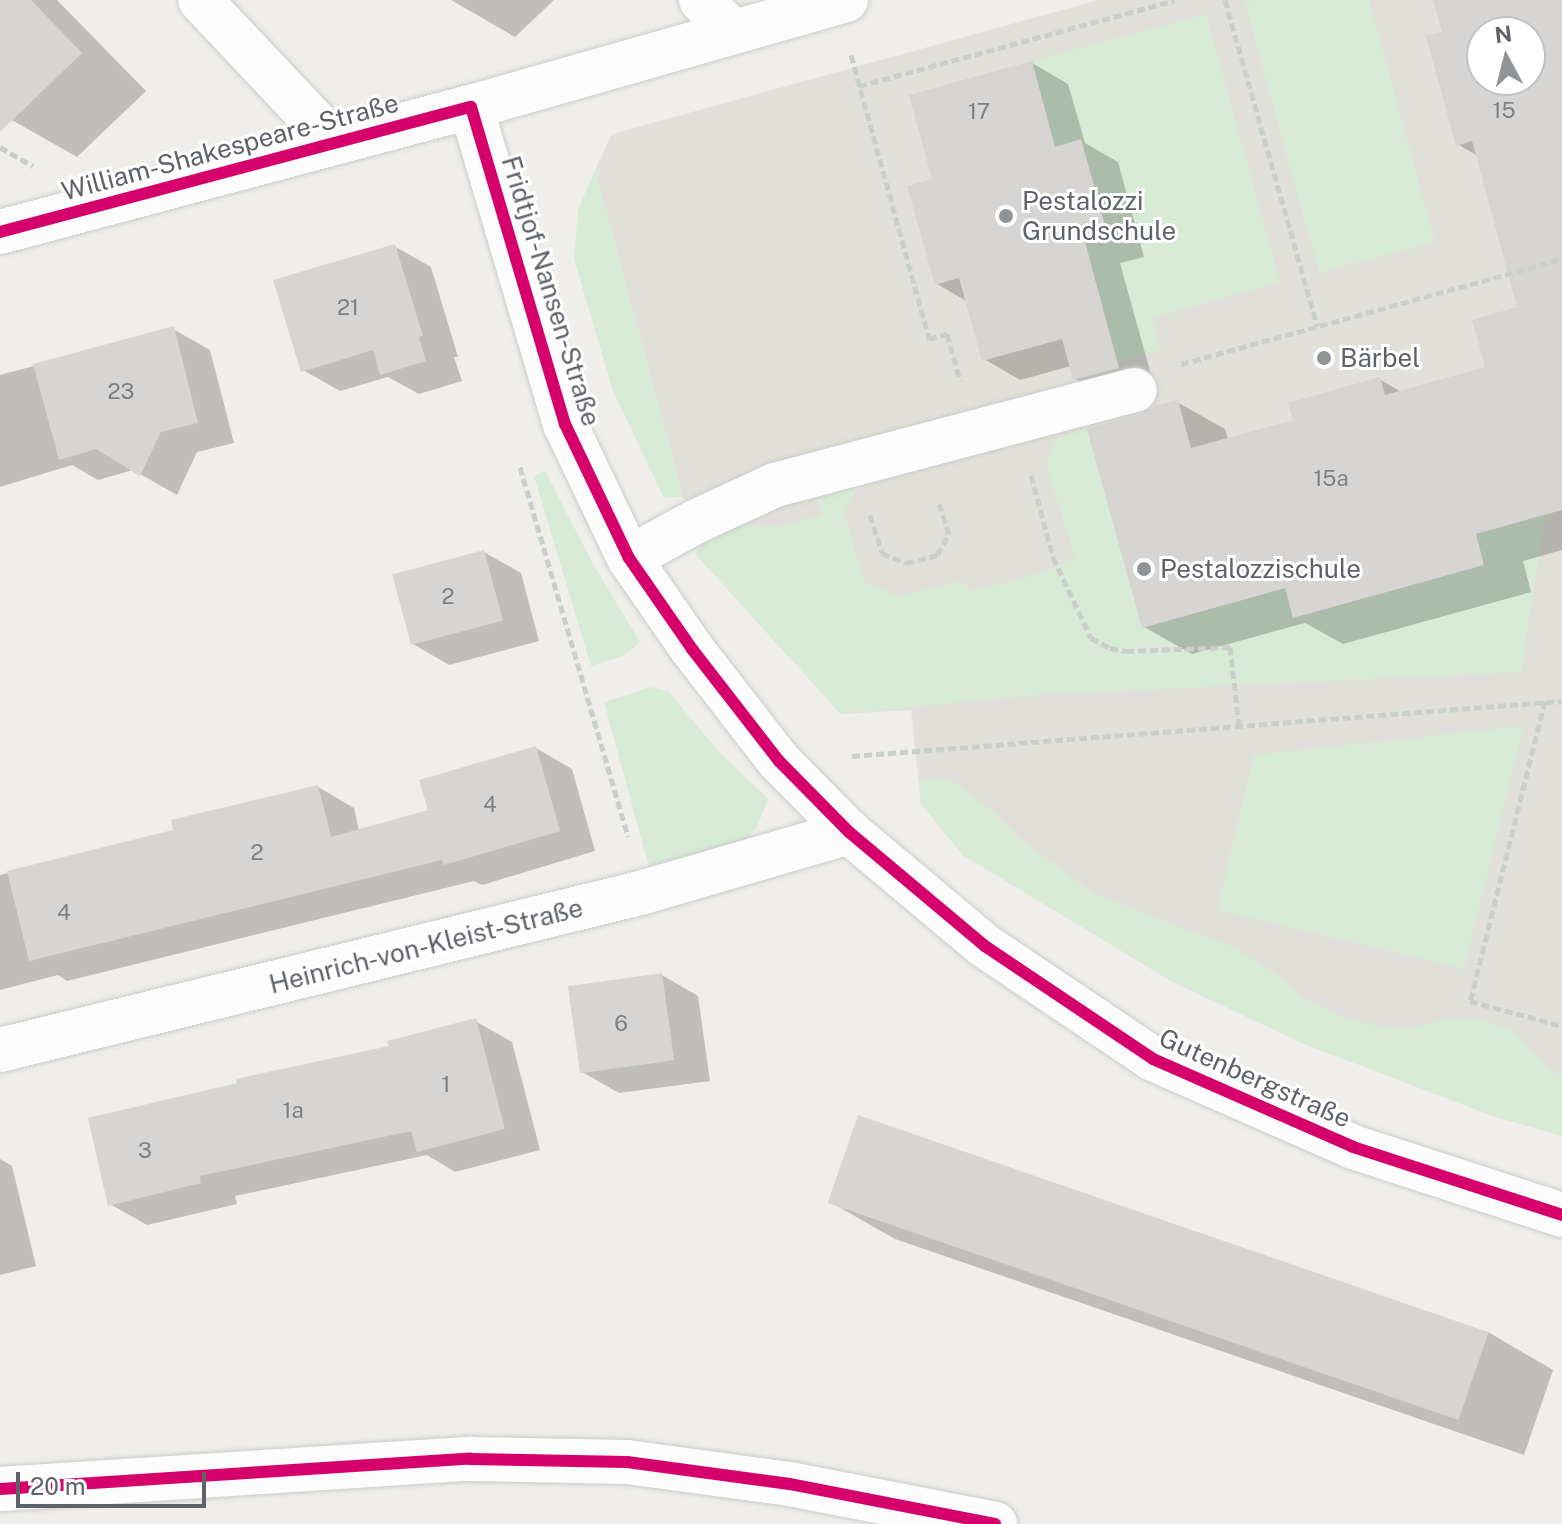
<!DOCTYPE html>
<meta charset="utf-8">
<style>
body{margin:0}
#map{position:relative;width:1562px;height:1524px;overflow:hidden;background:#efeeea;font-family:"Public Sans",sans-serif}
div>[style]{position:absolute}
[style*='--x']{left:calc(var(--x)*1px);top:calc(var(--y)*1px);width:calc(var(--w)*1px);rotate:calc(var(--a)*1deg)}
.education>*{inset:0;background:#e2e0da}
.green>*{inset:0;background:#d8ebd6}
.shadow>*{inset:0;background:#0003}
.building>*{inset:0;background:#d6d5d3;transform-origin:0 0}
.path>*{height:5px;margin-top:-2.5px;transform-origin:0;background:repeating-linear-gradient(90deg,#cacfcc 0 8px,transparent 0 12px)}
.roads{filter:drop-shadow(0 0 2px #cbcccc) drop-shadow(0 0 2px #cbcccc)}
.minor>*{height:44px;margin:-22px;padding:0 22px;transform-origin:22px;border-radius:22px;background:#fdfcfc}
.cycleway>*{height:12px;margin:-6px;padding:0 6px;transform-origin:6px;border-radius:6px;background:#d6006c}
.dots>*{width:22px;height:22px;translate:-50% -50%;box-sizing:border-box;border:4px solid #fff;border-radius:50%}
span{translate:-50% -50%;white-space:nowrap;text-align:center;line-height:1.15;-webkit-text-stroke:6px #fff;paint-order:stroke}
.number-label{font-size:22px;color:#7e8184}
.number-label span{-webkit-text-stroke-width:0}
.street-label{font-size:26px;color:#5f6368}
.poi-label{font-size:26px;color:#5f6368}
.left{translate:0 -50%;text-align:left}
.north{position:absolute;left:1466px;top:16px;width:80px;height:80px;box-sizing:border-box;background:#fff;border:2px solid #bfc1c3;border-radius:50%;rotate:353deg;font-size:22px;font-weight:700;line-height:32px;text-align:center;color:#5f6368}
.north::after{content:'';display:block;margin:auto;width:28px;height:36px;background:#919496;clip-path:polygon(50% 0,100% 100%,50% 72%,0 100%)}
.scale{position:absolute;left:16px;top:1472px;width:190px;height:36px;box-sizing:border-box;border:4px solid #5f6368;border-top:0;padding-left:10px;font-size:24px;line-height:28px;white-space:nowrap;color:#5f6368;-webkit-text-stroke:6px #fff;paint-order:stroke}
</style>
<div id="map">
<div class="education">
<div style="clip-path:polygon(evenodd,1099px 0,1562px 0,1562px 1136px,1493px 1116px,1302px 1043px,1171px 981px,963px 855px,921px 804px,911px 710px,841px 714px,753px 617px,683px 497px,595px 170px,612px 134px,1099px 0,1482px 32px,1530px 32px,1530px 80px,1482px 80px,1482px 32px)"></div>
</div>
<div class="green">
<div style="clip-path:polygon(1255px 0,1369px 0,1435px 242px,1319px 273px,1245px 3px)"></div>
<div style="clip-path:polygon(1206px 14px,1280px 282px,1152px 318px,1161px 350px,1116px 362px,1118px 372px,1106px 375px,1093px 330px,1108px 325px,1085px 242px,1108px 236px,1082px 140px,1055px 147px,1032px 61px)"></div>
<div style="clip-path:polygon(595px 170px,683px 497px,664px 498px,613px 391px,574px 259px,578px 210px)"></div>
<div style="clip-path:polygon(1086px 425px,1142px 628px,1285px 588px,1294px 618px,1484px 565px,1476px 534px,1545px 515px,1521px 672px,1037px 695px,841px 714px,695px 554px,714px 525px,780px 526px,822px 516px,815px 491px,924px 468px,856px 490px,844px 512px,864px 582px,898px 596px,961px 581px,973px 591px,1042px 573px,1075px 557px,1046px 466px,1056px 439px)"></div>
<div style="clip-path:polygon(545px 471px,592px 562px,640px 642px,623px 656px,591px 666px,534px 476px)"></div>
<div style="clip-path:polygon(651px 687px,669px 692px,718px 751px,768px 799px,757px 827px,741px 845px,649px 867px,604px 702px)"></div>
<div style="clip-path:polygon(1524px 726px,1464px 969px,1217px 910px,1254px 755px)"></div>
<div style="clip-path:polygon(950px 779px,992px 810px,1021px 840px,1095px 894px,1233px 947px,1272px 971px,1303px 997px,1338px 1015px,1372px 1025px,1408px 1028px,1446px 1020px,1483px 1020px,1512px 1030px,1550px 1069px,1562px 1076px,1562px 1136px,1493px 1116px,1302px 1043px,1171px 981px,963px 855px,921px 804px,919px 780px)"></div>
</div>
<div class="shadow">
<div style="clip-path:polygon(0 0,57px 0,146px 91px,77px 157px,12px 120px,0 107px)"></div>
<div style="clip-path:polygon(451px 0,554px 0,515px 37px)"></div>
<div style="clip-path:polygon(evenodd,1435px 0,1562px 0,1562px 550px,1523px 561px,1531px 592px,1343px 644px,1305px 623px,1192px 654px,1144px 627px,1142px 416px,1177px 402px,1225px 429px,1228px 440px,1295px 421px,1379px 379px,1403px 393px,1487px 369px,1519px 308px,1478px 156px,1457px 144px,1444px 33px,1435px 0,1482px 32px,1530px 32px,1530px 80px,1482px 80px,1482px 32px)"></div>
<div style="clip-path:polygon(1032px 63px,1068px 84px,1085px 143px,1118px 162px,1144px 257px,1120px 263px,1155px 389px,1112px 400px,1075px 379px,1071px 366px,1020px 380px,984px 359px,968px 302px,937px 284px,934px 180px)"></div>
<div style="clip-path:polygon(394px 246px,431px 267px,458px 357px,454px 357px,462px 381px,419px 394px,388px 377px,340px 391px,303px 370px)"></div>
<div style="clip-path:polygon(173px 329px,210px 350px,234px 443px,197px 452px,177px 495px,133px 470px,98px 480px,72px 465px,0 487px,0 375px)"></div>
<div style="clip-path:polygon(484px 552px,521px 573px,539px 641px,449px 665px,413px 644px)"></div>
<div style="clip-path:polygon(536px 748px,572px 769px,595px 851px,482px 885px,474px 881px,67px 981px,58px 975px,0 990px,0 875px,176px 832px,318px 787px,354px 808px,359px 831px,431px 812px)"></div>
<div style="clip-path:polygon(662px 975px,698px 996px,710px 1081px,619px 1093px,582px 1072px)"></div>
<div style="clip-path:polygon(475px 1021px,512px 1042px,540px 1150px,455px 1172px,427px 1155px,235px 1196px,237px 1204px,147px 1225px,110px 1204px,391px 1048px)"></div>
<div style="clip-path:polygon(0 1159px,12px 1166px,36px 1266px,0 1275px)"></div>
<div style="clip-path:polygon(830px 1202px,1488px 1332px,1553px 1370px,1524px 1455px,895px 1239px)"></div>
</div>
<div class="building">
<div style="clip-path:polygon(0 0,31px 0,82px 53px,0 132px)"></div>
<div style="clip-path:polygon(evenodd,1433px 0,1562px 0,1562px 510px,1476px 534px,1484px 565px,1293px 618px,1285px 588px,1142px 628px,1087px 429px,1141px 414px,1154px 406px,1178px 400px,1191px 448px,1293px 420px,1288px 403px,1380px 377px,1385px 395px,1485px 367px,1472px 320px,1517px 307px,1472px 141px,1456px 146px,1426px 36px,1442px 32px,1433px 0,1482px 32px,1530px 32px,1530px 80px,1482px 80px,1482px 32px)"></div>
<div style="clip-path:polygon(1032px 61px,1055px 147px,1081px 139px,1108px 236px,1085px 242px,1119px 368px,1073px 380px,1062px 339px,982px 361px,959px 278px,935px 285px,907px 186px,932px 179px,909px 95px)"></div>
<div style="clip-path:polygon(395px 244px,423px 336px,419px 337px,426px 361px,380px 375px,373px 350px,301px 372px,273px 280px)"></div>
<div style="clip-path:polygon(174px 326px,198px 423px,161px 432px,140px 476px,96px 449px,59px 460px,33px 364px)"></div>
<div style="left:484px;top:550px;width:73px;height:95px;rotate:75deg"></div>
<div style="clip-path:polygon(536px 746px,560px 831px,444px 865px,442px 860px,29px 961px,7px 871px,173px 830px,171px 820px,318px 785px,331px 837px,428px 810px,419px 780px)"></div>
<div style="left:662px;top:973px;width:88px;height:95px;rotate:82deg"></div>
<div style="clip-path:polygon(476px 1018px,505px 1129px,417px 1152px,411px 1131px,200px 1176px,201px 1183px,108px 1206px,88px 1118px,237px 1083px,236px 1079px,389px 1046px,387px 1041px)"></div>
<div style="left:858px;top:1115px;width:667px;height:93px;rotate:19deg"></div>
</div>
<div class="path">
<div style="--x:1225;--y:0;--w:339;--a:74.2"></div>
<div style="--x:851;--y:55;--w:295;--a:74.6"></div>
<div style="--x:929;--y:339;--w:19;--a:-16"></div>
<div style="--x:947;--y:334;--w:49;--a:74.5"></div>
<div style="--x:859;--y:86;--w:327;--a:-15.2"></div>
<div style="--x:0;--y:147;--w:38;--a:30"></div>
<div style="--x:1181;--y:364;--w:395;--a:-15.4"></div>
<div style="--x:520;--y:467;--w:385;--a:73.7"></div>
<div style="--x:1031;--y:475;--w:85;--a:75"></div>
<div style="--x:1053;--y:557;--w:89;--a:64.9"></div>
<div style="--x:1091;--y:638;--w:21;--a:28"></div>
<div style="--x:1110;--y:648;--w:16;--a:11"></div>
<div style="--x:1126;--y:651;--w:104;--a:-2.2"></div>
<div style="--x:1230;--y:647;--w:79;--a:83.4"></div>
<div style="--x:870;--y:515;--w:40;--a:72"></div>
<div style="--x:882;--y:553;--w:26;--a:23"></div>
<div style="--x:906;--y:563;--w:32;--a:-14"></div>
<div style="--x:937;--y:555;--w:24;--a:-60"></div>
<div style="--x:949;--y:534;--w:36;--a:-108"></div>
<div style="--x:1545;--y:701;--w:309;--a:104"></div>
<div style="--x:1470;--y:1001;--w:95;--a:15.2"></div>
<div style="--x:852;--y:756;--w:712;--a:-4.43"></div>
</div>
<div class="roads">
<div class="minor">
<div style="--x:200;--y:0;--w:194;--a:46.7"></div>
<div style="--x:701;--y:0;--w:45;--a:45"></div>
<div style="--x:471;--y:107;--w:331;--a:73.5"></div>
<div style="--x:565;--y:424;--w:148;--a:64.5"></div>
<div style="--x:629;--y:558;--w:111;--a:55.3"></div>
<div style="--x:692;--y:649;--w:142;--a:52.2"></div>
<div style="--x:779;--y:761;--w:100;--a:45.4"></div>
<div style="--x:849;--y:832;--w:177;--a:40"></div>
<div style="--x:985;--y:946;--w:202;--a:33.9"></div>
<div style="--x:1153;--y:1059;--w:219;--a:23.7"></div>
<div style="--x:1353;--y:1147;--w:220;--a:18"></div>
<div style="--x:0;--y:232;--w:487;--a:-14.9"></div>
<div style="--x:471;--y:107;--w:390;--a:-15.9"></div>
<div style="--x:629;--y:558;--w:77;--a:-28.6"></div>
<div style="--x:697;--y:521;--w:86;--a:-24.8"></div>
<div style="--x:775;--y:485;--w:372;--a:-14.8"></div>
<div style="--x:0;--y:1050;--w:663;--a:-13.78"></div>
<div style="--x:644;--y:892;--w:214;--a:-16.3"></div>
<div style="--x:0;--y:1489;--w:471;--a:-3.7"></div>
<div style="--x:470;--y:1459;--w:157;--a:1.1"></div>
<div style="--x:627;--y:1462;--w:164;--a:7.7"></div>
<div style="--x:790;--y:1484;--w:209;--a:11"></div>
</div>
</div>
<div class="cycleway">
<div style="--x:0;--y:232;--w:487;--a:-14.9"></div>
<div style="--x:471;--y:107;--w:331;--a:73.5"></div>
<div style="--x:565;--y:424;--w:148;--a:64.5"></div>
<div style="--x:629;--y:558;--w:111;--a:55.3"></div>
<div style="--x:692;--y:649;--w:142;--a:52.2"></div>
<div style="--x:779;--y:761;--w:100;--a:45.4"></div>
<div style="--x:849;--y:832;--w:177;--a:40"></div>
<div style="--x:985;--y:946;--w:202;--a:33.9"></div>
<div style="--x:1153;--y:1059;--w:219;--a:23.7"></div>
<div style="--x:1353;--y:1147;--w:220;--a:18"></div>
<div style="--x:0;--y:1489;--w:471;--a:-3.7"></div>
<div style="--x:470;--y:1459;--w:157;--a:1.1"></div>
<div style="--x:627;--y:1462;--w:164;--a:7.7"></div>
<div style="--x:790;--y:1484;--w:209;--a:11"></div>
</div>
<div class="dots">
<div style="left:1006px;top:216px;background:#919496"></div>
<div style="left:1324px;top:358px;background:#919496"></div>
<div style="left:1144px;top:569px;background:#919496"></div>
</div>
<div class="number-label">
<span style="left:1504px;top:111px">15</span>
<span style="left:979px;top:112px">17</span>
<span style="left:348px;top:308px">21</span>
<span style="left:121px;top:392px">23</span>
<span style="left:1331px;top:479px">15a</span>
<span style="left:448px;top:597px">2</span>
<span style="left:490px;top:805px">4</span>
<span style="left:257px;top:853px">2</span>
<span style="left:64px;top:913px">4</span>
<span style="left:621px;top:1024px">6</span>
<span style="left:446px;top:1085px">1</span>
<span style="left:293px;top:1111px">1a</span>
<span style="left:145px;top:1151px">3</span>
</div>
<div class="street-label">
<span style="left:230px;top:147px;rotate:-15deg">William-Shakespeare-Straße</span>
<span style="left:551px;top:291px;rotate:73deg">Fridtjof-Nansen-Straße</span>
<span style="left:426px;top:946px;rotate:-14deg">Heinrich-von-Kleist-Straße</span>
<span style="left:1255px;top:1078px;rotate:24deg">Gutenbergstraße</span>
</div>
<div class="poi-label">
<span class="left" style="left:1022px;top:216px">Pestalozzi<br>Grundschule</span>
<span class="left" style="left:1340px;top:358px">Bärbel</span>
<span class="left" style="left:1160px;top:569px">Pestalozzischule</span>
</div>
<div class="north">N</div>
<div class="scale">20 m</div>
</div>
